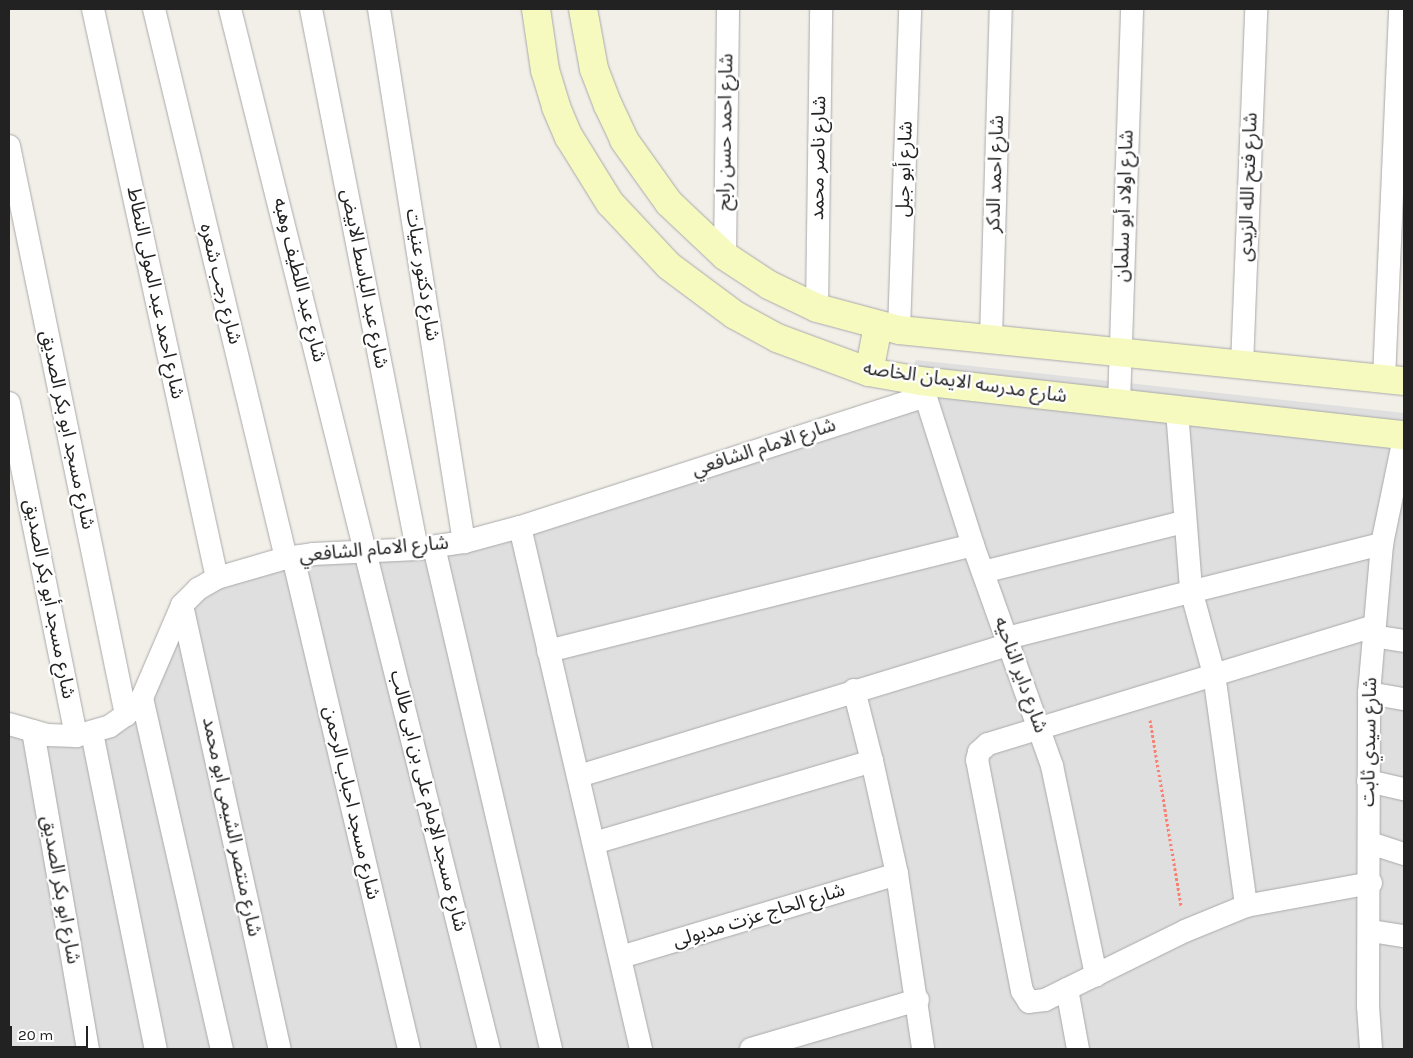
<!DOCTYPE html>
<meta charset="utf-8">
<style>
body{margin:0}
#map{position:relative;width:1413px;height:1058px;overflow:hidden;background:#f2efe9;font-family:Karla,"Noto Sans Arabic",sans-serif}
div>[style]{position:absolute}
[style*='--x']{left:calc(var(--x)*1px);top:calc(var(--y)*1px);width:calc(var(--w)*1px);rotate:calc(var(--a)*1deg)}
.residential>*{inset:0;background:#e0dfdf}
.path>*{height:3px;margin-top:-1.5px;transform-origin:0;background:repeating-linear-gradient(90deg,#fa8072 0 2.5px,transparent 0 5px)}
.roads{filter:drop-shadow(0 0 1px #a9a9a9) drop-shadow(0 0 1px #a9a9a9)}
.street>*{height:22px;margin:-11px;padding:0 11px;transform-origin:11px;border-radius:11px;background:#fff}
.secondary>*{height:28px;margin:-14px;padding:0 14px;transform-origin:14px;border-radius:14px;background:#f7fabf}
span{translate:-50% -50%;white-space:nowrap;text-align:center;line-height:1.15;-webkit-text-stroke:4.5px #fff;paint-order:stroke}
.street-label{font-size:19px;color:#222}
.frame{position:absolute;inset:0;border:10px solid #222;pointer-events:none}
.scale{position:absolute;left:10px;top:1026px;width:78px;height:22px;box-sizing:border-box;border:2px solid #222;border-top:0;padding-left:6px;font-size:15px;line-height:18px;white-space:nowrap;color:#222;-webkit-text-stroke:4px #fff;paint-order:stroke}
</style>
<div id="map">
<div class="residential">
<div style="clip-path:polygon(916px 360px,1404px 413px,1404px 1049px,9px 1049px,9px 723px,48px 734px,123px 714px,185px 612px,227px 580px,274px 566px,374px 558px,886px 415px)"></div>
</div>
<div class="path">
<div style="--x:1150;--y:720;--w:189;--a:80.5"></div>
</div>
<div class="roads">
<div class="street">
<div style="--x:93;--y:9;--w:582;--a:77.71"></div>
<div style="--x:154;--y:9;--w:565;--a:76.48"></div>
<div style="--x:230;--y:9;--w:1072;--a:76.02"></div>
<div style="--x:311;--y:9;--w:550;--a:78.89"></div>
<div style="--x:379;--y:9;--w:540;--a:80.94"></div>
<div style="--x:9;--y:146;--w:581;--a:78.38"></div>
<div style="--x:725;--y:256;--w:247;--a:-89.3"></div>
<div style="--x:817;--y:308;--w:299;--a:-89.2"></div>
<div style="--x:899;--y:330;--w:321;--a:-88"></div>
<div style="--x:991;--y:338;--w:329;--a:-88.3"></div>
<div style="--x:1242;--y:365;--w:356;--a:-87.7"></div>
<div style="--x:1384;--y:379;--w:370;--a:-87.5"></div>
<div style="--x:921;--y:382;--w:171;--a:72.3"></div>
<div style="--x:973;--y:545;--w:235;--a:70.3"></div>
<div style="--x:1052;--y:766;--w:214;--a:78.1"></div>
<div style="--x:9;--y:403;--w:340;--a:78.6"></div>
<div style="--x:1119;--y:404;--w:395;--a:-88.1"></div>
<div style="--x:1177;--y:411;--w:180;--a:85.5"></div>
<div style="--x:1191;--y:590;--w:87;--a:74.7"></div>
<div style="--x:1214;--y:674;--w:234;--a:82.1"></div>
<div style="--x:520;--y:527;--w:536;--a:76.95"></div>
<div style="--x:434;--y:547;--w:515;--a:76.88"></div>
<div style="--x:293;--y:557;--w:505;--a:76.73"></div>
<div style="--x:983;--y:572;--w:207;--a:-14"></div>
<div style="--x:182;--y:605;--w:455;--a:77.6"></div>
<div style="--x:1373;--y:636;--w:31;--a:9"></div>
<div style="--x:1007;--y:638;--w:387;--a:-14.1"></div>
<div style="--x:548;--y:651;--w:438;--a:-14"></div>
<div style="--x:854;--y:690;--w:73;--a:75.8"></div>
<div style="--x:1369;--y:693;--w:36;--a:10"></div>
<div style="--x:142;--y:698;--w:360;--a:77.2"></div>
<div style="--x:9;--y:724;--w:40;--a:16"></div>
<div style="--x:47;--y:735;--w:29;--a:2"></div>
<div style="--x:76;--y:736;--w:35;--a:-16"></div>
<div style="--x:110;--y:726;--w:19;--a:-35"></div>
<div style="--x:126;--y:715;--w:23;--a:-47"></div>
<div style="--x:142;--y:698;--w:101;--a:-66.7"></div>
<div style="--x:182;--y:605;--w:23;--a:-45"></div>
<div style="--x:198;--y:589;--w:22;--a:-30"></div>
<div style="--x:217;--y:578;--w:72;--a:-16.2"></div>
<div style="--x:286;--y:558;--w:27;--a:-8"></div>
<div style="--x:313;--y:554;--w:104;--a:-2.8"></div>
<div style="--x:417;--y:549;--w:48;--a:-8.5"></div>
<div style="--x:464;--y:542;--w:58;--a:-15"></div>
<div style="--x:520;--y:527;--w:426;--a:-17.9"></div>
<div style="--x:33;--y:731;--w:323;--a:80.2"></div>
<div style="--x:92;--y:733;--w:322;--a:78.6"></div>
<div style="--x:579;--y:776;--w:451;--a:-17"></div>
<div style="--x:1368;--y:781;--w:37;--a:13"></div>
<div style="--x:594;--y:843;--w:290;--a:-16.4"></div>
<div style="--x:872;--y:761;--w:116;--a:77.5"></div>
<div style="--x:897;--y:874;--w:177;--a:81.5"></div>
<div style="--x:1370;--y:843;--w:36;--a:18"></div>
<div style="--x:1371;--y:883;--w:127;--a:169.6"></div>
<div style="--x:1246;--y:906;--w:66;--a:157.7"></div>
<div style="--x:1185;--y:931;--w:156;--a:153.8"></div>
<div style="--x:1045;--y:1000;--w:16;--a:173"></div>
<div style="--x:1029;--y:1002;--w:13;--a:-122"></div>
<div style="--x:1022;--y:991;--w:235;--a:-101"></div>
<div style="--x:977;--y:760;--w:8;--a:-76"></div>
<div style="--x:979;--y:752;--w:12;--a:-42"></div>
<div style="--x:988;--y:744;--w:404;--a:-17"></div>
<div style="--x:1371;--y:931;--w:33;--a:9"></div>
<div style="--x:621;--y:957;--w:288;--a:-16.7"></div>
<div style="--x:1067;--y:989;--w:61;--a:79.6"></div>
<div style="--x:751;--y:1049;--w:174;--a:-16.4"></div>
<div style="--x:1371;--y:1049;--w:43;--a:-94"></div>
<div style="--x:1368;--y:1006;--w:313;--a:-89.8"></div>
<div style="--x:1369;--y:693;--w:150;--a:-85"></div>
<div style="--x:1382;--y:544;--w:108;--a:-78.3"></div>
</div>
<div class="secondary">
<div style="--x:536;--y:9;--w:62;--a:81.6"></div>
<div style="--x:545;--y:70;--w:39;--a:73"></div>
<div style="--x:556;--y:107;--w:33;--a:67"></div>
<div style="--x:569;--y:137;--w:78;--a:58.2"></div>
<div style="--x:610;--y:203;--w:86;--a:46.9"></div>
<div style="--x:669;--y:266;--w:82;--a:36.6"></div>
<div style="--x:735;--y:315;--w:48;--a:28.7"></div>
<div style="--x:777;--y:338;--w:98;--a:20.3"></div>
<div style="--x:869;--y:372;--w:52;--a:10"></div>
<div style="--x:920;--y:381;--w:487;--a:6.4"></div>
<div style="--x:583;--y:9;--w:61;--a:79.6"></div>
<div style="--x:594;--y:69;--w:39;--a:69"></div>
<div style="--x:608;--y:105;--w:38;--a:65"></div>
<div style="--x:624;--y:140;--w:77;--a:54.5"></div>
<div style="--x:669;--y:203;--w:77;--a:43.4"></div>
<div style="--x:725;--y:256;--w:53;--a:33.4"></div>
<div style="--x:769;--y:285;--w:53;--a:25.6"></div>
<div style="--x:817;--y:308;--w:85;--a:15"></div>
<div style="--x:899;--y:330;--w:508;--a:5.77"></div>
<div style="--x:869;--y:372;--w:47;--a:-78.9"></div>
</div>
</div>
<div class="street-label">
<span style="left:726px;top:132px;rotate:-89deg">شارع احمد حسن رابح</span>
<span style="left:819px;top:158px;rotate:-89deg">شارع ناصر محمد</span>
<span style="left:905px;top:169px;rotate:-88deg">شارع أبو جبل</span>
<span style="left:996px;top:174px;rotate:-88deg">شارع احمد الدكر</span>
<span style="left:1249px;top:187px;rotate:-88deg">شارع فتح الله الزيدى</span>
<span style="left:1125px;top:206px;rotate:-88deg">شارع اولاد أبو سلمان</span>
<span style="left:422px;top:275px;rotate:81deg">شارع دكتور عنيات</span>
<span style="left:364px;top:279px;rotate:79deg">شارع عبد الباسط الابيض</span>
<span style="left:299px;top:280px;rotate:76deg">شارع عبد اللطيف وهبه</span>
<span style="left:220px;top:284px;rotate:76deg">شارع رجب شعره</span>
<span style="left:155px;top:293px;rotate:78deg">شارع احمد عبد المولى النطاط</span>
<span style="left:965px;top:383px;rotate:8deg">شارع مدرسه الايمان الخاصه</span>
<span style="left:67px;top:430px;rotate:78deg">شارع مسجد ابو بكر الصديق</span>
<span style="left:764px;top:448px;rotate:-18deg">شارع الامام الشافعي</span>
<span style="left:374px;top:550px;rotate:-5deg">شارع الامام الشافعي</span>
<span style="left:49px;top:599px;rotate:79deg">شارع مسجد أبو بكر الصديق</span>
<span style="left:1020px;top:675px;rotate:70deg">شارع داير الناحيه</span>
<span style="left:1370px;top:742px;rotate:-89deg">شارع سيدي ثابت</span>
<span style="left:428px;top:801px;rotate:76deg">شارع مسجد الإمام على بن ابى طالب</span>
<span style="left:351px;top:803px;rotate:77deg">شارع مسجد احباب الرحمن</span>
<span style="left:231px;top:827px;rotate:78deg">شارع منتصر الشيمى ابو محمد</span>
<span style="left:60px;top:890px;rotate:80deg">شارع ابو بكر الصديق</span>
<span style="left:759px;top:916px;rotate:-17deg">شارع الحاج عزت مدبولى</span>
</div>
<div class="frame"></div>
<div class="scale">20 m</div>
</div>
